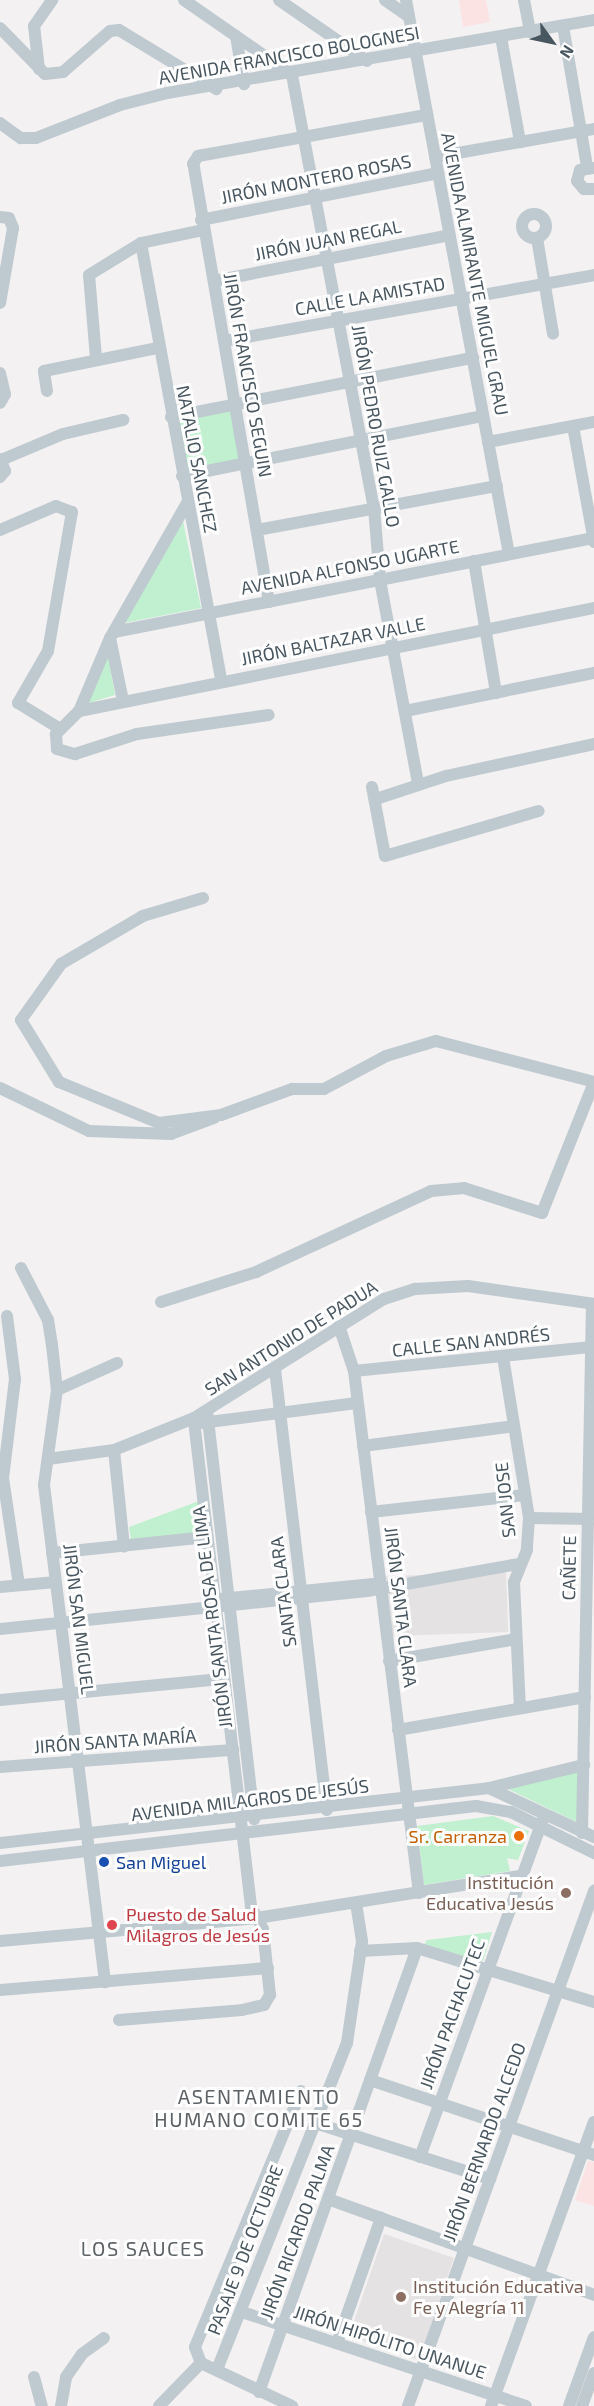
<!DOCTYPE html>
<meta charset="utf-8">
<style>
body{margin:0}
#map{position:relative;width:594px;height:2406px;overflow:hidden;background:#f3f1f1;font-family:"Exo 2",sans-serif}
div>[style]{position:absolute}
[style*='--x']{left:calc(var(--x)*1px);top:calc(var(--y)*1px);width:calc(var(--w)*1px);rotate:calc(var(--a)*1deg)}
.education>*{inset:0;background:#e4e2e3;transform-origin:0 0}
.medical>*{inset:0;background:#fce3e3}
.green>*{inset:0;background:#c0f0cf;transform-origin:0 0}
.minor>*{height:12px;margin:-6px;padding:0 6px;transform-origin:6px;border-radius:6px;background:#bfc9d0}
.minor>.ring{margin:-6px;padding:0;box-sizing:content-box;background:none;border:12px solid #bfc9d0;border-radius:50%}
.dots>*{width:16px;height:16px;translate:-50% -50%;box-sizing:border-box;border:3px solid #fff;border-radius:50%}
span{translate:-50% -50%;white-space:nowrap;text-align:center;line-height:1.15;-webkit-text-stroke:6px #fff;paint-order:stroke}
.street-label{font-size:18px;color:#48565f}
.food-label{font-size:18px;color:#c56008}
.right{translate:-100% -50%;text-align:right}
.transit-label{font-size:18px;color:#164399}
.left{translate:0 -50%;text-align:left}
.education-label{font-size:18px;color:#785e54}
.health-label{font-size:18px;color:#be3a42}
.neighbourhood-label{font-size:20px;color:#5d6266;letter-spacing:1.5px}
.north{position:absolute;left:522px;top:12px;width:60px;height:60px;-webkit-text-stroke:4px #fff;paint-order:stroke;rotate:123deg;font-size:16px;font-weight:700;line-height:24px;text-align:center;color:#48565f}
.north::after{content:'';display:block;margin:auto;width:21px;height:27px;background:#48565f;clip-path:polygon(50% 0,100% 100%,50% 72%,0 100%)}
</style>
<div id="map">
<div class="education">
<div style="left:506px;top:1572px;width:60px;height:123px;rotate:88deg"></div>
<div style="left:384px;top:2234px;width:74px;height:108px;rotate:19deg"></div>
</div>
<div class="medical">
<div style="clip-path:polygon(459px 0,486px 0,490px 22px,463px 27px)"></div>
<div style="clip-path:polygon(588px 2161px,594px 2162px,594px 2206px,575px 2200px)"></div>
</div>
<div class="green">
<div style="left:231px;top:410px;width:51px;height:56px;rotate:80deg"></div>
<div style="clip-path:polygon(183px 521px,201px 608px,124px 623px)"></div>
<div style="clip-path:polygon(108px 656px,115px 695px,85px 704px)"></div>
<div style="clip-path:polygon(199px 1501px,203px 1532px,131px 1540px,129px 1527px)"></div>
<div style="clip-path:polygon(577px 1771px,577px 1822px,506px 1788px)"></div>
<div style="clip-path:polygon(493px 1816px,529px 1831px,518px 1860px,507px 1858px,510px 1871px,424px 1885px,417px 1826px)"></div>
<div style="clip-path:polygon(492px 1932px,483px 1961px,423px 1946px,427px 1940px)"></div>
</div>
<div class="minor">
<div style="--x:184;--y:0;--w:131;--a:34.8"></div>
<div style="--x:279;--y:0;--w:107;--a:34.7"></div>
<div style="--x:385;--y:0;--w:29;--a:35"></div>
<div style="--x:406;--y:0;--w:563;--a:79.47"></div>
<div style="--x:524;--y:0;--w:33;--a:79"></div>
<div style="--x:563;--y:26;--w:143;--a:80.3"></div>
<div style="--x:0;--y:28;--w:64;--a:45.6"></div>
<div style="--x:45;--y:74;--w:18;--a:-6"></div>
<div style="--x:63;--y:72;--w:62;--a:-41.1"></div>
<div style="--x:110;--y:31;--w:9;--a:-6"></div>
<div style="--x:119;--y:30;--w:114;--a:31.3"></div>
<div style="--x:236;--y:36;--w:49;--a:80.5"></div>
<div style="--x:501;--y:37;--w:107;--a:79.7"></div>
<div style="--x:39;--y:69;--w:43;--a:-96.6"></div>
<div style="--x:34;--y:26;--w:32;--a:-55"></div>
<div style="--x:292;--y:75;--w:441;--a:79.3"></div>
<div style="--x:374;--y:508;--w:72;--a:85.2"></div>
<div style="--x:380;--y:580;--w:208;--a:79.4"></div>
<div style="--x:0;--y:123;--w:26;--a:36"></div>
<div style="--x:21;--y:138;--w:15;--a:0"></div>
<div style="--x:36;--y:138;--w:90;--a:-21.4"></div>
<div style="--x:120;--y:105;--w:49;--a:-14.3"></div>
<div style="--x:167;--y:93;--w:433;--a:-9.7"></div>
<div style="--x:435;--y:157;--w:161;--a:-10"></div>
<div style="--x:593;--y:168;--w:13;--a:171"></div>
<div style="--x:580;--y:170;--w:11;--a:105"></div>
<div style="--x:577;--y:181;--w:11;--a:49"></div>
<div style="--x:584;--y:189;--w:10;--a:0"></div>
<div class="ring" style="left:522px;top:214px;width:12px;height:12px"></div>
<div style="--x:0;--y:217;--w:9;--a:6"></div>
<div style="--x:9;--y:218;--w:11;--a:68"></div>
<div style="--x:13;--y:228;--w:76;--a:99.8"></div>
<div style="--x:201;--y:220;--w:242;--a:-11.2"></div>
<div style="--x:537;--y:238;--w:97;--a:80.5"></div>
<div style="--x:141;--y:243;--w:445;--a:79.6"></div>
<div style="--x:214;--y:281;--w:240;--a:-11"></div>
<div style="--x:224;--y:341;--w:376;--a:-10.1"></div>
<div style="--x:96;--y:358;--w:83;--a:-94.8"></div>
<div style="--x:89;--y:275;--w:61;--a:-31.6"></div>
<div style="--x:141;--y:243;--w:63;--a:-11.8"></div>
<div style="--x:0;--y:373;--w:22;--a:77"></div>
<div style="--x:5;--y:394;--w:10;--a:119"></div>
<div style="--x:47;--y:391;--w:20;--a:-99"></div>
<div style="--x:44;--y:371;--w:115;--a:-11.5"></div>
<div style="--x:171;--y:417;--w:308;--a:-11.1"></div>
<div style="--x:573;--y:426;--w:118;--a:79.7"></div>
<div style="--x:488;--y:442;--w:108;--a:-10.7"></div>
<div style="--x:0;--y:459;--w:13;--a:67"></div>
<div style="--x:5;--y:471;--w:8;--a:130"></div>
<div style="--x:1;--y:460;--w:67;--a:-22.8"></div>
<div style="--x:63;--y:434;--w:62;--a:-13.1"></div>
<div style="--x:182;--y:476;--w:307;--a:-11.3"></div>
<div style="--x:187;--y:503;--w:155;--a:119.7"></div>
<div style="--x:110;--y:638;--w:79;--a:113"></div>
<div style="--x:79;--y:711;--w:33;--a:135"></div>
<div style="--x:56;--y:734;--w:15;--a:86"></div>
<div style="--x:57;--y:749;--w:19;--a:16"></div>
<div style="--x:75;--y:754;--w:65;--a:-17.9"></div>
<div style="--x:137;--y:734;--w:133;--a:-8.2"></div>
<div style="--x:0;--y:530;--w:61;--a:-23.2"></div>
<div style="--x:56;--y:506;--w:17;--a:21"></div>
<div style="--x:72;--y:512;--w:141;--a:99.8"></div>
<div style="--x:48;--y:651;--w:60;--a:120"></div>
<div style="--x:18;--y:703;--w:48;--a:31.4"></div>
<div style="--x:257;--y:530;--w:244;--a:-10.4"></div>
<div style="--x:474;--y:561;--w:134;--a:80.5"></div>
<div style="--x:269;--y:602;--w:445;--a:-99.8"></div>
<div style="--x:193;--y:164;--w:9;--a:-58"></div>
<div style="--x:198;--y:156;--w:233;--a:-10.2"></div>
<div style="--x:114;--y:632;--w:489;--a:-11.1"></div>
<div style="--x:110;--y:638;--w:64;--a:78.3"></div>
<div style="--x:79;--y:711;--w:525;--a:-11.31"></div>
<div style="--x:405;--y:711;--w:193;--a:-11.4"></div>
<div style="--x:372;--y:787;--w:70;--a:79.3"></div>
<div style="--x:385;--y:856;--w:160;--a:-16.3"></div>
<div style="--x:376;--y:799;--w:74;--a:-18.2"></div>
<div style="--x:446;--y:776;--w:151;--a:-12.2"></div>
<div style="--x:203;--y:898;--w:63;--a:163.3"></div>
<div style="--x:143;--y:916;--w:95;--a:149.7"></div>
<div style="--x:61;--y:964;--w:69;--a:125.5"></div>
<div style="--x:21;--y:1020;--w:73;--a:58.5"></div>
<div style="--x:59;--y:1082;--w:108;--a:22.3"></div>
<div style="--x:159;--y:1123;--w:63;--a:-7.4"></div>
<div style="--x:221;--y:1115;--w:76;--a:-20.1"></div>
<div style="--x:292;--y:1089;--w:32;--a:0"></div>
<div style="--x:324;--y:1089;--w:70;--a:-28"></div>
<div style="--x:386;--y:1056;--w:52;--a:-16.7"></div>
<div style="--x:436;--y:1041;--w:163;--a:14.5"></div>
<div style="--x:0;--y:1088;--w:99;--a:25.8"></div>
<div style="--x:89;--y:1131;--w:82;--a:2.1"></div>
<div style="--x:171;--y:1134;--w:46;--a:-20.4"></div>
<div style="--x:21;--y:1268;--w:59;--a:62.6"></div>
<div style="--x:48;--y:1320;--w:25;--a:81"></div>
<div style="--x:52;--y:1345;--w:45;--a:83.7"></div>
<div style="--x:57;--y:1390;--w:96;--a:97.8"></div>
<div style="--x:44;--y:1485;--w:501;--a:83"></div>
<div style="--x:161;--y:1302;--w:100;--a:-17.5"></div>
<div style="--x:256;--y:1272;--w:193;--a:-24.8"></div>
<div style="--x:431;--y:1191;--w:33;--a:-5"></div>
<div style="--x:464;--y:1188;--w:82;--a:17.8"></div>
<div style="--x:542;--y:1213;--w:141;--a:-68.3"></div>
<div style="--x:7;--y:1316;--w:64;--a:82.8"></div>
<div style="--x:15;--y:1379;--w:100;--a:96.9"></div>
<div style="--x:3;--y:1478;--w:108;--a:81.5"></div>
<div style="--x:339;--y:1326;--w:47;--a:71.6"></div>
<div style="--x:354;--y:1371;--w:526;--a:82.9"></div>
<div style="--x:503;--y:1357;--w:163;--a:80.8"></div>
<div style="--x:529;--y:1518;--w:32;--a:94"></div>
<div style="--x:527;--y:1550;--w:35;--a:112"></div>
<div style="--x:514;--y:1582;--w:126;--a:87.3"></div>
<div style="--x:275;--y:1369;--w:444;--a:83.3"></div>
<div style="--x:354;--y:1371;--w:239;--a:-5.8"></div>
<div style="--x:57;--y:1390;--w:66;--a:-24.2"></div>
<div style="--x:207;--y:1411;--w:411;--a:83.4"></div>
<div style="--x:201;--y:1423;--w:157;--a:-7.3"></div>
<div style="--x:363;--y:1446;--w:152;--a:-7.5"></div>
<div style="--x:114;--y:1450;--w:97;--a:84.1"></div>
<div style="--x:48;--y:1459;--w:67;--a:-7.8"></div>
<div style="--x:114;--y:1450;--w:86;--a:-21.8"></div>
<div style="--x:194;--y:1418;--w:224;--a:-32.1"></div>
<div style="--x:384;--y:1299;--w:33;--a:-18"></div>
<div style="--x:415;--y:1289;--w:53;--a:-3.2"></div>
<div style="--x:468;--y:1286;--w:127;--a:8.1"></div>
<div style="--x:371;--y:1512;--w:155;--a:-6.3"></div>
<div style="--x:529;--y:1518;--w:65;--a:0.9"></div>
<div style="--x:52;--y:1553;--w:156;--a:-5.9"></div>
<div style="--x:0;--y:1587;--w:56;--a:-5.1"></div>
<div style="--x:220;--y:1599;--w:154;--a:-5.6"></div>
<div style="--x:0;--y:1629;--w:369;--a:-5.9"></div>
<div style="--x:367;--y:1591;--w:153;--a:-10.1"></div>
<div style="--x:389;--y:1661;--w:129;--a:-9.8"></div>
<div style="--x:0;--y:1700;--w:225;--a:-5.4"></div>
<div style="--x:398;--y:1730;--w:190;--a:-10"></div>
<div style="--x:0;--y:1767;--w:234;--a:-4.2"></div>
<div style="--x:489;--y:1788;--w:116;--a:25"></div>
<div style="--x:582;--y:1833;--w:529;--a:-88.92"></div>
<div style="--x:0;--y:1843;--w:492;--a:-6.4"></div>
<div style="--x:489;--y:1788;--w:98;--a:-13.6"></div>
<div style="--x:0;--y:1861;--w:479;--a:-6.6"></div>
<div style="--x:476;--y:1806;--w:36;--a:10"></div>
<div style="--x:511;--y:1812;--w:93;--a:26.3"></div>
<div style="--x:0;--y:1941;--w:258;--a:-5.1"></div>
<div style="--x:257;--y:1918;--w:266;--a:-9.1"></div>
<div style="--x:360;--y:1951;--w:57;--a:-3"></div>
<div style="--x:417;--y:1948;--w:185;--a:17"></div>
<div style="--x:0;--y:1990;--w:269;--a:-4.7"></div>
<div style="--x:119;--y:2020;--w:123;--a:-4.6"></div>
<div style="--x:242;--y:2010;--w:23;--a:-13"></div>
<div style="--x:264;--y:2005;--w:12;--a:-59"></div>
<div style="--x:270;--y:1995;--w:66;--a:-96.1"></div>
<div style="--x:263;--y:1929;--w:26;--a:-118"></div>
<div style="--x:251;--y:1906;--w:491;--a:-96.7"></div>
<div style="--x:370;--y:2080;--w:236;--a:18.5"></div>
<div style="--x:318;--y:2124;--w:181;--a:17.7"></div>
<div style="--x:420;--y:2157;--w:363;--a:-70"></div>
<div style="--x:328;--y:2199;--w:283;--a:19.8"></div>
<div style="--x:242;--y:2312;--w:299;--a:18.3"></div>
<div style="--x:337;--y:2343;--w:133;--a:-70.6"></div>
<div style="--x:201;--y:2363;--w:17;--a:-111"></div>
<div style="--x:195;--y:2347;--w:277;--a:-67.5"></div>
<div style="--x:218;--y:2367;--w:349;--a:-68.3"></div>
<div style="--x:347;--y:2043;--w:103;--a:-81.6"></div>
<div style="--x:362;--y:1941;--w:38;--a:-99"></div>
<div style="--x:34;--y:2377;--w:30;--a:75"></div>
<div style="--x:259;--y:2392;--w:471;--a:-70.4"></div>
<div style="--x:61;--y:2406;--w:29;--a:-80"></div>
<div style="--x:66;--y:2377;--w:28;--a:-55"></div>
<div style="--x:82;--y:2354;--w:27;--a:-36"></div>
<div style="--x:159;--y:2406;--w:60;--a:-45.7"></div>
<div style="--x:201;--y:2363;--w:101;--a:25.3"></div>
<div style="--x:408;--y:2406;--w:548;--a:-70.14"></div>
<div style="--x:491;--y:2406;--w:302;--a:-70.1"></div>
<div style="--x:569;--y:2406;--w:73;--a:-70.1"></div>
<div style="--x:582;--y:2406;--w:35;--a:-70"></div>
</div>
<div class="dots">
<div style="left:519px;top:1836px;background:#e8710a"></div>
<div style="left:104px;top:1862px;background:#1a4fb4"></div>
<div style="left:566px;top:1893px;background:#8d6e63"></div>
<div style="left:112px;top:1925px;background:#e0444e"></div>
<div style="left:401px;top:2297px;background:#8d6e63"></div>
</div>
<div class="street-label">
<span style="left:289px;top:55px;rotate:-10deg">AVENIDA FRANCISCO BOLOGNESI</span>
<span style="left:316px;top:179px;rotate:-11deg">JIRÓN MONTERO ROSAS</span>
<span style="left:328px;top:240px;rotate:-11deg">JIRÓN JUAN REGAL</span>
<span style="left:475px;top:274px;rotate:79deg">AVENIDA ALMIRANTE MIGUEL GRAU</span>
<span style="left:370px;top:296px;rotate:-10deg">CALLE LA AMISTAD</span>
<span style="left:248px;top:375px;rotate:80deg">JIRÓN FRANCISCO SEGUIN</span>
<span style="left:376px;top:426px;rotate:80deg">JIRÓN PEDRO RUIZ GALLO</span>
<span style="left:197px;top:459px;rotate:79deg">NATALIO SANCHEZ</span>
<span style="left:350px;top:567px;rotate:-11deg">AVENIDA ALFONSO UGARTE</span>
<span style="left:333px;top:641px;rotate:-11deg">JIRÓN BALTAZAR VALLE</span>
<span style="left:291px;top:1338px;rotate:-32deg">SAN ANTONIO DE PADUA</span>
<span style="left:471px;top:1342px;rotate:-6deg">CALLE SAN ANDRÉS</span>
<span style="left:505px;top:1500px;rotate:-96deg">SAN JOSE</span>
<span style="left:569px;top:1568px;rotate:-89deg">CAÑETE</span>
<span style="left:283px;top:1592px;rotate:-97deg">SANTA CLARA</span>
<span style="left:401px;top:1607px;rotate:83deg">JIRÓN SANTA CLARA</span>
<span style="left:212px;top:1617px;rotate:-97deg">JIRÓN SANTA ROSA DE LIMA</span>
<span style="left:79px;top:1619px;rotate:83deg">JIRÓN SAN MIGUEL</span>
<span style="left:115px;top:1741px;rotate:-4deg">JIRÓN SANTA MARÍA</span>
<span style="left:250px;top:1800px;rotate:-7deg">AVENIDA MILAGROS DE JESÚS</span>
<span style="left:452px;top:2014px;rotate:-70deg">JIRÓN PACHACUTEC</span>
<span style="left:484px;top:2142px;rotate:-70deg">JIRÓN BERNARDO ALCEDO</span>
<span style="left:297px;top:2232px;rotate:-70deg">JIRÓN RICARDO PALMA</span>
<span style="left:245px;top:2250px;rotate:-69deg">PASAJE 9 DE OCTUBRE</span>
<span style="left:390px;top:2342px;rotate:18deg">JIRÓN HIPÓLITO UNANUE</span>
</div>
<div class="food-label">
<span class="right" style="left:507px;top:1836px">Sr. Carranza</span>
</div>
<div class="transit-label">
<span class="left" style="left:116px;top:1862px">San Miguel</span>
</div>
<div class="education-label">
<span class="right" style="left:554px;top:1893px">Institución<br>Educativa Jesús</span>
<span class="left" style="left:413px;top:2297px">Institución Educativa<br>Fe y Alegría 11</span>
</div>
<div class="health-label">
<span class="left" style="left:126px;top:1925px">Puesto de Salud<br>Milagros de Jesús</span>
</div>
<div class="neighbourhood-label">
<span style="left:259px;top:2108px">ASENTAMIENTO<br>HUMANO COMITE 65</span>
<span style="left:143px;top:2248px">LOS SAUCES</span>
</div>
<div class="north">N</div>
</div>
